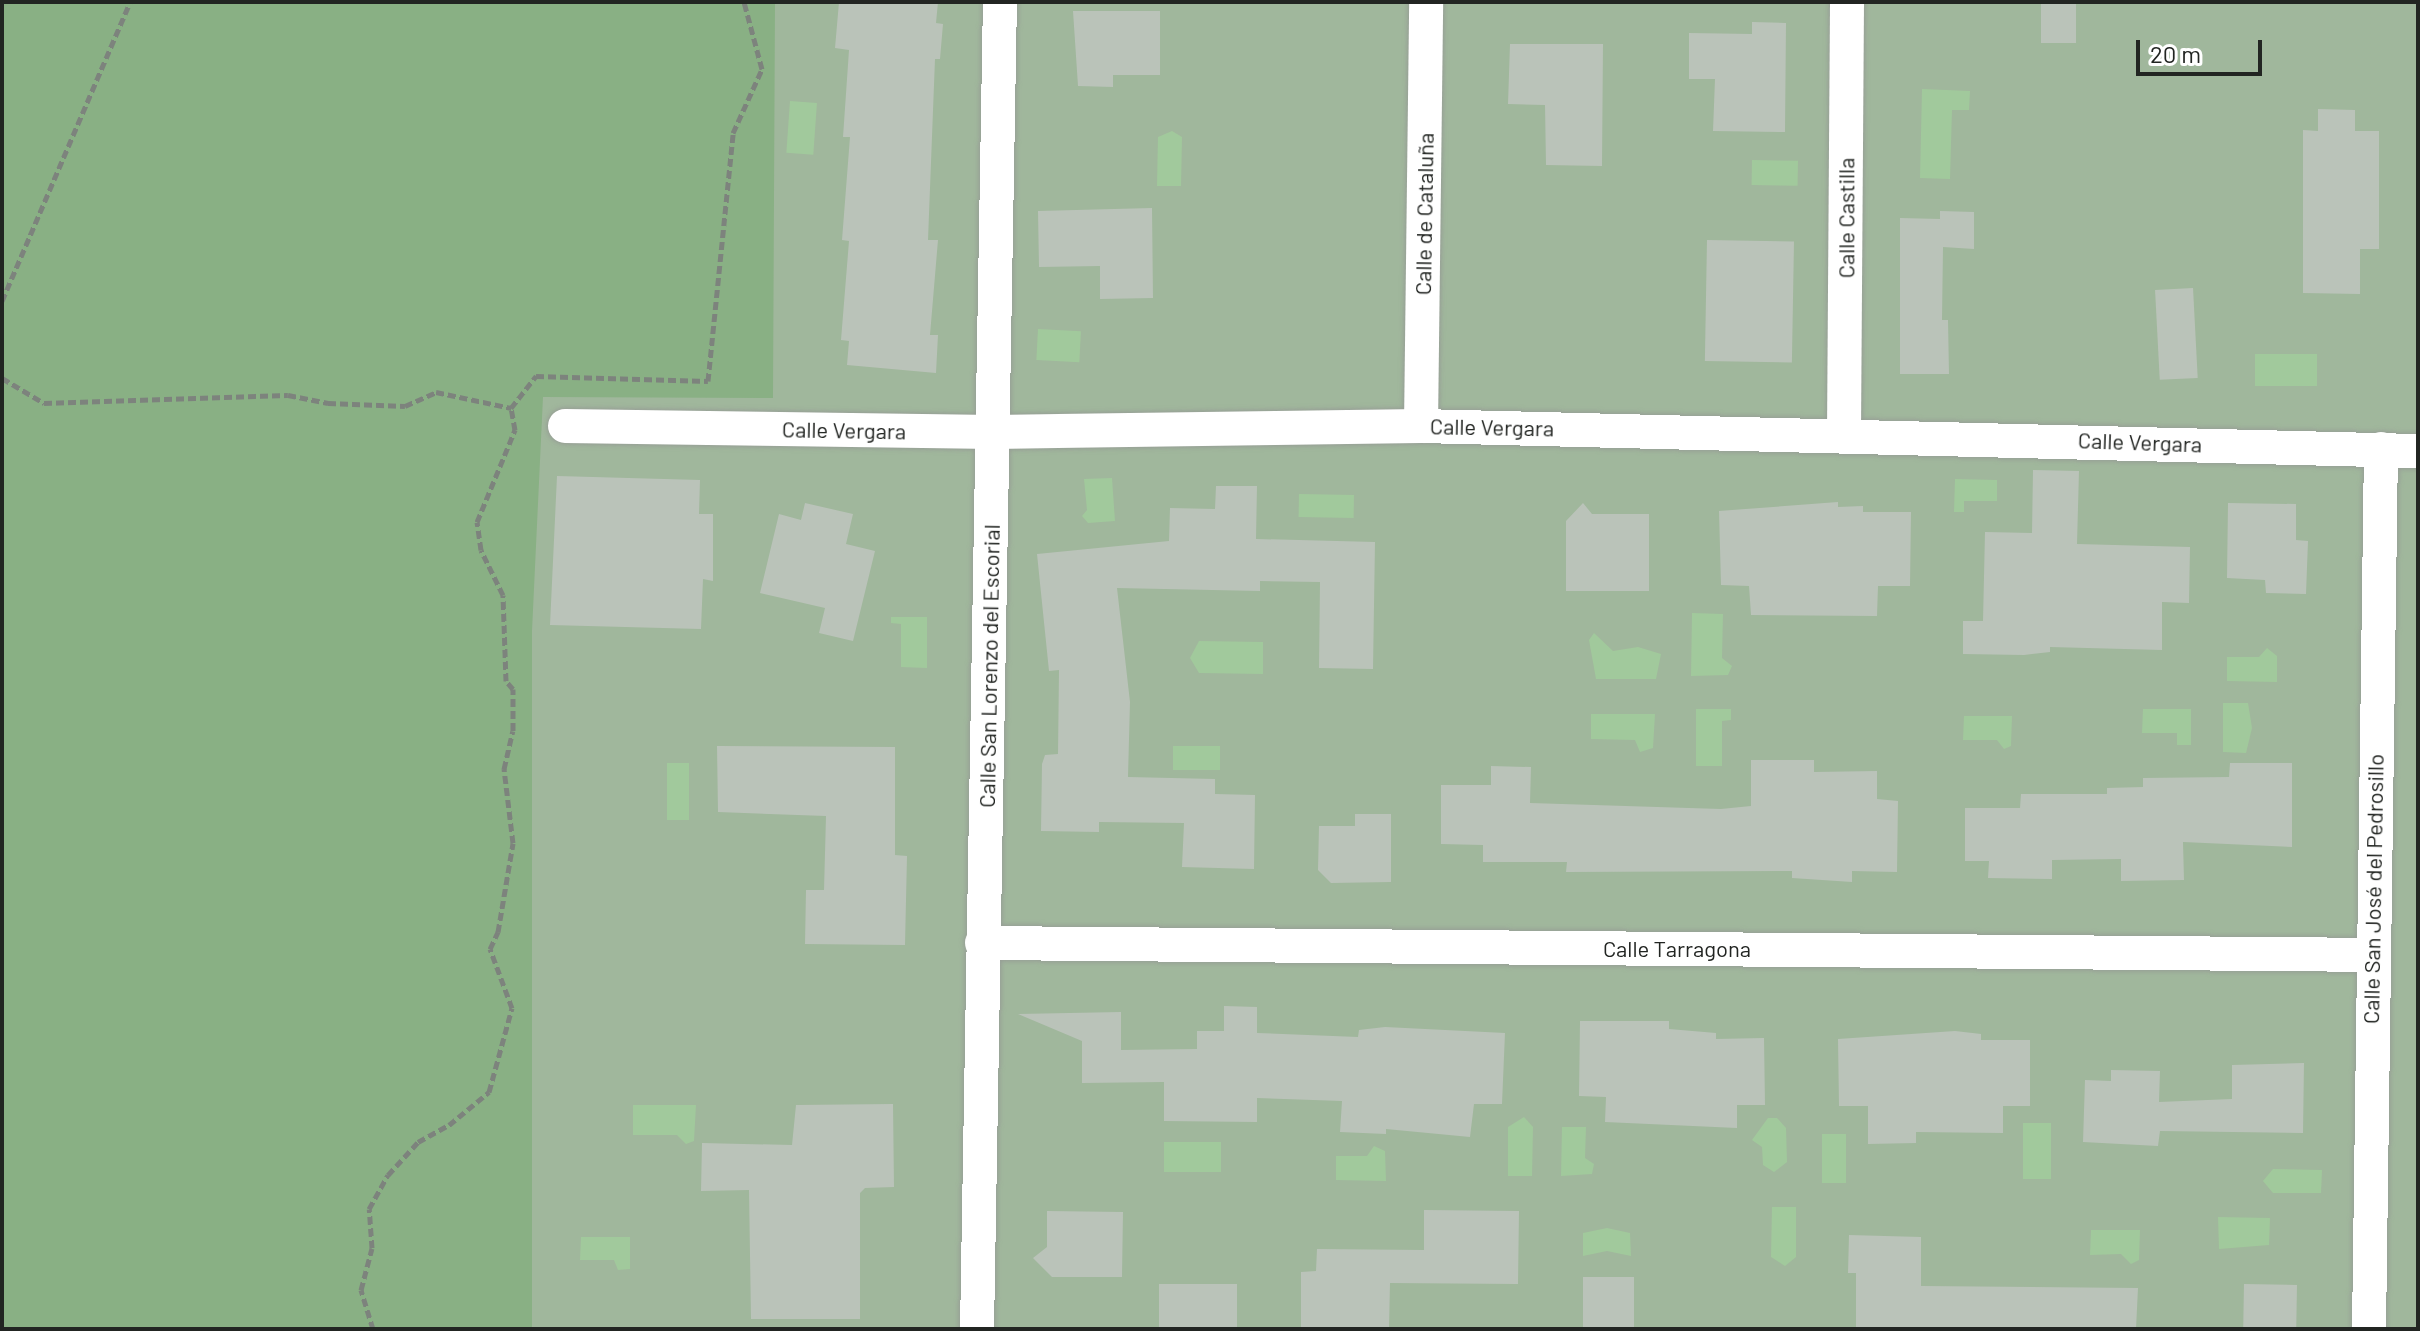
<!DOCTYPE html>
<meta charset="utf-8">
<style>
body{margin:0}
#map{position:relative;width:2420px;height:1331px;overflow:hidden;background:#d9e2d8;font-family:Barlow,sans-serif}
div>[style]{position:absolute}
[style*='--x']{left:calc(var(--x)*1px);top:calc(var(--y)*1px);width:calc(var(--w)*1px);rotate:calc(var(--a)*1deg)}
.green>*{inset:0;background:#a0b79c;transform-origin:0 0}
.forest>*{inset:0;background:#89b084}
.water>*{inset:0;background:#a1c99c;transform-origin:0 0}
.building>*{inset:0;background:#bac3b9;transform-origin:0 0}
.path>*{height:5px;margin-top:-2.5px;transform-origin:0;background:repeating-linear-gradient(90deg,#7d837d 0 8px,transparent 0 12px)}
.roads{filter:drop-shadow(0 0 2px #979f96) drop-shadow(0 0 2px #979f96)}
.minor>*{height:34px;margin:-17px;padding:0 17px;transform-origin:17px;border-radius:17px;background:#fff}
span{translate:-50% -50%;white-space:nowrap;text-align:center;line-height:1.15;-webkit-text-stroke:8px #fff;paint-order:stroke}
.street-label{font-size:22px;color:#222522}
.frame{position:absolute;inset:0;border:4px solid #222522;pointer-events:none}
.scale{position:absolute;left:2136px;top:40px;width:126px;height:36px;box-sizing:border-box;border:4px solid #222522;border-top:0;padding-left:10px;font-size:24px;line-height:28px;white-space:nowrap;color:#222522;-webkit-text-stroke:6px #fff;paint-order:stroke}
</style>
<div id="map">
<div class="green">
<div style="left:2px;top:2px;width:2416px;height:1327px"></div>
</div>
<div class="forest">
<div style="clip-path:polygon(2px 2px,775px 2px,773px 398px,543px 397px,532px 631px,532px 1329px,2px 1329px)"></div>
</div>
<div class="water">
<div style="clip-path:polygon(1922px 89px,1970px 91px,1969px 110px,1952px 110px,1950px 179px,1920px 178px)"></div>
<div style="left:790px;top:101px;width:27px;height:52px;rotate:4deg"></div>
<div style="clip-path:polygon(1172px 131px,1182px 137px,1181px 186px,1157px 186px,1158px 137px)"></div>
<div style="left:1752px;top:160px;width:46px;height:25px;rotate:1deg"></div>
<div style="left:1038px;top:329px;width:43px;height:31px;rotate:3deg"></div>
<div style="left:2255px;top:354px;width:62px;height:32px"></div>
<div style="clip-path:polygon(1112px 478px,1115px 521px,1088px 523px,1082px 516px,1087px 510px,1084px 479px)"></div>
<div style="clip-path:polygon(1955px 479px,1997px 480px,1997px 501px,1964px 501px,1964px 512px,1954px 512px)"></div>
<div style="left:1299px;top:494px;width:55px;height:23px;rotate:1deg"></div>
<div style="clip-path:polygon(1692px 613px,1723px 614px,1722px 658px,1732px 666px,1728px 675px,1691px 676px)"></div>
<div style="clip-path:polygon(891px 617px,927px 617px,927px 668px,901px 667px,901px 624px,891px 623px)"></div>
<div style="clip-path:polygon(1594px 633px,1613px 651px,1638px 647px,1661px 654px,1656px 679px,1596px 679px,1589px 640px)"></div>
<div style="clip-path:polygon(1199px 641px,1263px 642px,1263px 674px,1199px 673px,1190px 658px)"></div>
<div style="clip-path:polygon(2267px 648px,2277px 656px,2277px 682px,2227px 681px,2227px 657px,2259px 657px)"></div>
<div style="clip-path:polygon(2223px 703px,2248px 703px,2252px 728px,2246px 753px,2223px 752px)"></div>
<div style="clip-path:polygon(1696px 709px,1731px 709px,1731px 720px,1722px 721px,1722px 766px,1696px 766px)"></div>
<div style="clip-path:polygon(2143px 709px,2191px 709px,2191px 745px,2177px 745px,2177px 733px,2142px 733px)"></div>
<div style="clip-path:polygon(1591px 714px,1655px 714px,1653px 748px,1640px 752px,1635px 740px,1591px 739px)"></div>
<div style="clip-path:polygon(1964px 716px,2012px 716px,2011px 746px,2004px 749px,1997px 740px,1963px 740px)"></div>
<div style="left:1173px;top:746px;width:47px;height:24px"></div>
<div style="left:667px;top:763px;width:22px;height:57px"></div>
<div style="clip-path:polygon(633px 1105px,696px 1105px,694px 1141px,686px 1144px,677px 1135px,633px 1135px)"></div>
<div style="clip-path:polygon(1524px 1117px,1533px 1127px,1532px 1176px,1508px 1176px,1508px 1127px)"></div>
<div style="clip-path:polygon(1768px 1118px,1777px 1118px,1786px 1128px,1787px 1162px,1774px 1172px,1763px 1165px,1762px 1147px,1752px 1140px)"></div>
<div style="left:2023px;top:1123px;width:28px;height:56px"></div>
<div style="clip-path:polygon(1562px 1127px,1586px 1127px,1585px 1158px,1594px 1164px,1592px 1174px,1561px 1176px)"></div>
<div style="left:1822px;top:1134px;width:24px;height:49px"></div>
<div style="left:1164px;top:1142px;width:57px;height:30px"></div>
<div style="clip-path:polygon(1374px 1146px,1385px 1151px,1386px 1181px,1336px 1180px,1336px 1156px,1367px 1156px)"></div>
<div style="clip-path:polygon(2273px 1169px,2322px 1170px,2321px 1193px,2273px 1193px,2263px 1181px)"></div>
<div style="clip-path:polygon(1772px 1207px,1796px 1207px,1796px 1257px,1785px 1266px,1771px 1257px)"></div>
<div style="clip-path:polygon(2218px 1217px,2270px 1218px,2269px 1245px,2219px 1249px)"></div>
<div style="clip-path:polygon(1607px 1228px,1630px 1233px,1631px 1256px,1607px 1251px,1583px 1256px,1583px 1233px)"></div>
<div style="clip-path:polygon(2091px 1230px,2140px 1230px,2139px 1260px,2131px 1264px,2121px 1254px,2090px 1255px)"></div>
<div style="clip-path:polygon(581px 1237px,630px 1237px,630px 1269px,618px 1270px,614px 1260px,580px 1260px)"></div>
</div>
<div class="building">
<div style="clip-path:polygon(839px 2px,938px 2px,936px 23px,943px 24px,940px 59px,935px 59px,928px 240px,938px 240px,930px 335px,938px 335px,936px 373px,847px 365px,849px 341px,841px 340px,849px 241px,842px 240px,850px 137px,843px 137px,849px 50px,835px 48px)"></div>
<div style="left:2041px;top:2px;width:35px;height:41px"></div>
<div style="clip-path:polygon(1073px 11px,1160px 11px,1160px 75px,1113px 75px,1113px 87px,1078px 86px)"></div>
<div style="clip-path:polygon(1752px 22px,1786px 23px,1785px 132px,1713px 131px,1715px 79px,1689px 79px,1689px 33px,1752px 34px)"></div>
<div style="clip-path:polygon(1510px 44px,1603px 44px,1602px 166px,1546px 165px,1545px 105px,1508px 104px)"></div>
<div style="clip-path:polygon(2318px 109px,2355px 110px,2355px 131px,2379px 131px,2379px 249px,2360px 249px,2360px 294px,2303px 293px,2303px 130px,2318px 131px)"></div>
<div style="clip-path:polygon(1152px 208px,1153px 298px,1100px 299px,1100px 266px,1039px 267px,1038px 211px)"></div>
<div style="clip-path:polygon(1940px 211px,1974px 212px,1974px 249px,1943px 247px,1942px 320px,1948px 320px,1949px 374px,1900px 374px,1900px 218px,1940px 219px)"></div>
<div style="left:1707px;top:240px;width:87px;height:121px;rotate:1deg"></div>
<div style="left:2193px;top:288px;width:90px;height:38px;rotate:87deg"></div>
<div style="clip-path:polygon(2033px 470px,2079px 471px,2077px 544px,2190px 547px,2189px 603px,2162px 602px,2162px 650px,2050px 647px,2050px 652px,2024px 655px,1963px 654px,1963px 621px,1983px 621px,1985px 532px,2032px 533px)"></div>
<div style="clip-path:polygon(557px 476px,700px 480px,699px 514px,713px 514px,713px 581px,703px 579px,701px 629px,550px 625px)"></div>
<div style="clip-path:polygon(1216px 486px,1257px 486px,1256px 539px,1375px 542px,1373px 669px,1319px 668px,1320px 582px,1260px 581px,1260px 591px,1117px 588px,1130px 702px,1128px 777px,1215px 779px,1215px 794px,1255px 795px,1254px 869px,1182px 867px,1184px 823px,1099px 822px,1099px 832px,1041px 831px,1042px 764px,1045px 755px,1058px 754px,1059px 670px,1049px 671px,1037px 554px,1169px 541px,1170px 508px,1215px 509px)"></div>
<div style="clip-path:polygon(1838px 502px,1838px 507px,1863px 506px,1863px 512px,1911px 512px,1910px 586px,1878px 586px,1877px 616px,1751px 615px,1749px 586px,1721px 585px,1719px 511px)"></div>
<div style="clip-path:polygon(805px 503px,853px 514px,846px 544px,875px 551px,853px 641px,819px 633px,825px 608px,760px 593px,779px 514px,801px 520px)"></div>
<div style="clip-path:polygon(1583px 503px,1592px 514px,1649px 514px,1649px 591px,1566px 591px,1566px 521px)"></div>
<div style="clip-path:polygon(2228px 503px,2296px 504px,2296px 540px,2308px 541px,2306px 594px,2266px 593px,2265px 580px,2227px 578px)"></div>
<div style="clip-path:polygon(717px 746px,895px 747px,895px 855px,907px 856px,905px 945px,805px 944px,806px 890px,824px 890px,826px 816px,718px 812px)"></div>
<div style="clip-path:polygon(1751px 760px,1814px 760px,1814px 772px,1877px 771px,1877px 799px,1898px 801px,1897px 872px,1852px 871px,1852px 882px,1792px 878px,1792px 871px,1566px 872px,1567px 862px,1483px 862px,1483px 845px,1441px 844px,1441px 785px,1491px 785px,1491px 766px,1531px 767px,1530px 803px,1721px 809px,1751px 806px)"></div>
<div style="clip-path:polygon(2230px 763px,2292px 763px,2292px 847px,2183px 842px,2184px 880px,2121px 881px,2121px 859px,2052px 860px,2052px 879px,1988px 878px,1989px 861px,1965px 861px,1965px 808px,2020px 808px,2021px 794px,2107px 794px,2107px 788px,2143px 787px,2143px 778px,2229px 777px)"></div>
<div style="clip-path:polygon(1355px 814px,1391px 814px,1391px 882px,1331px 883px,1318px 870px,1319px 826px,1355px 826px)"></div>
<div style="clip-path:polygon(1224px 1006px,1257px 1007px,1257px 1033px,1358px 1037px,1359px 1030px,1385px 1027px,1505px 1033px,1502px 1104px,1474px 1104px,1470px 1137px,1386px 1129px,1386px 1134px,1340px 1132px,1342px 1101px,1257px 1098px,1257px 1122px,1164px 1121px,1164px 1082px,1082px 1083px,1082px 1041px,1018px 1014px,1121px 1012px,1121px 1050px,1197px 1049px,1197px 1031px,1224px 1031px)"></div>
<div style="clip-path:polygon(1580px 1021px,1669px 1021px,1669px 1029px,1716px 1033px,1716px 1039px,1764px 1038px,1765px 1105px,1737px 1105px,1737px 1128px,1605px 1122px,1606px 1097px,1579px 1096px)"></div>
<div style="clip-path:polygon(1955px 1031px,1981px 1034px,1981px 1040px,2030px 1040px,2030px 1106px,2003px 1106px,2003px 1133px,1916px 1132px,1916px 1143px,1868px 1144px,1868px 1106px,1839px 1106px,1838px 1039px)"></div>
<div style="clip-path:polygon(2304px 1063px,2303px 1133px,2160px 1131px,2158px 1146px,2083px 1142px,2085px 1080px,2111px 1081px,2111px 1070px,2160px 1071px,2159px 1102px,2232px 1099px,2232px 1065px)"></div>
<div style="clip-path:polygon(893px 1104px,894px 1187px,865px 1188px,860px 1193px,860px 1319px,751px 1319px,749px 1190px,701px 1191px,702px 1143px,792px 1145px,796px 1105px)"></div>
<div style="clip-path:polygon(1424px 1210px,1519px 1211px,1518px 1284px,1390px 1283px,1389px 1329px,1301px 1329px,1301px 1272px,1316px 1271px,1317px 1249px,1424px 1250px)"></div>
<div style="clip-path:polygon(1047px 1211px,1123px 1212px,1122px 1277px,1052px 1277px,1033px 1258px,1047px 1247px)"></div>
<div style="clip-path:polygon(1849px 1235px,1921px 1237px,1921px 1286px,2138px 1288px,2136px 1329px,1856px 1329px,1856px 1273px,1848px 1273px)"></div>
<div style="left:1634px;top:1277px;width:52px;height:51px;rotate:90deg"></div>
<div style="left:1159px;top:1284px;width:78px;height:45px"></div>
<div style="left:2244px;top:1284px;width:53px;height:45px;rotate:1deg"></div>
</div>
<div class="path">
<div style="--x:2;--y:301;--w:325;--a:-66.8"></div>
<div style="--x:2;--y:378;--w:49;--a:30.8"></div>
<div style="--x:44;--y:403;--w:244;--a:-1.9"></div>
<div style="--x:288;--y:395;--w:41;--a:11.3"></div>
<div style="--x:328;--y:403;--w:77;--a:2.2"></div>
<div style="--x:405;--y:406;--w:34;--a:-24"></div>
<div style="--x:436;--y:392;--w:77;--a:12"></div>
<div style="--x:373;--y:1329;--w:41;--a:-107.1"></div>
<div style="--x:361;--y:1290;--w:43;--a:-75.3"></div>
<div style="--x:372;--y:1248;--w:39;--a:-94"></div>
<div style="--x:369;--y:1209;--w:39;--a:-61"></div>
<div style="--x:388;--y:1175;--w:45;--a:-47.7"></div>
<div style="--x:418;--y:1142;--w:35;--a:-29"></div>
<div style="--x:449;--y:1125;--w:52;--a:-39.5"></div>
<div style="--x:489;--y:1092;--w:87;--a:-74.7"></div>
<div style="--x:512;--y:1008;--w:63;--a:-110.4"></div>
<div style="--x:490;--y:949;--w:19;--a:-65"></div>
<div style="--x:498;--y:932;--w:90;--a:-80.4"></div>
<div style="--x:513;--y:843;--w:75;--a:-96.9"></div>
<div style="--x:504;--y:769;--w:39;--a:-77"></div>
<div style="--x:513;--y:731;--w:42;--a:-90"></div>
<div style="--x:513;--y:689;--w:11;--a:-131"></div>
<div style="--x:506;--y:681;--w:86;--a:-92"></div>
<div style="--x:503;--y:595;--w:50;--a:-116.1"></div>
<div style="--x:481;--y:550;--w:28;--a:-98"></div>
<div style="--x:477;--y:522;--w:100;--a:-67.6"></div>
<div style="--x:515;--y:430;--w:22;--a:-100"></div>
<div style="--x:511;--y:408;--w:41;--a:-52"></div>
<div style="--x:536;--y:376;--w:172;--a:1.7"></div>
<div style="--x:708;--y:381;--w:249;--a:-84.2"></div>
<div style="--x:733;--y:133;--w:70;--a:-65.6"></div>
<div style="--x:762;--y:69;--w:69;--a:-105"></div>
</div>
<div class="roads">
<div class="minor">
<div style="--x:565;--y:426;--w:429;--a:0.8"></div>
<div style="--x:994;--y:432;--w:427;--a:-0.8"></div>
<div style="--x:1421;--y:426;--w:997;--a:1.44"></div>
<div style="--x:1421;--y:426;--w:424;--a:-89.3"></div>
<div style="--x:1844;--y:433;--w:431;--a:-89.6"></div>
<div style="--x:982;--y:943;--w:1390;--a:0.49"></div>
<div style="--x:977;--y:1329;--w:1327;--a:-89.01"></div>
<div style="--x:2369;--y:1329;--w:880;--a:-89.22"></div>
</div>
</div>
<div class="street-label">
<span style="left:1424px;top:214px;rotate:-89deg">Calle de Cataluña</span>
<span style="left:1846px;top:218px;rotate:-90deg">Calle Castilla</span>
<span style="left:1492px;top:427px;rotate:1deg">Calle Vergara</span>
<span style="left:844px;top:430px;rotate:1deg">Calle Vergara</span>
<span style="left:2140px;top:442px;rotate:2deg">Calle Vergara</span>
<span style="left:989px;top:666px;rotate:-89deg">Calle San Lorenzo del Escorial</span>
<span style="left:2373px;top:889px;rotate:-89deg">Calle San José del Pedrosillo</span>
<span style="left:1677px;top:949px">Calle Tarragona</span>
</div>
<div class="frame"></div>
<div class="scale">20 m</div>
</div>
